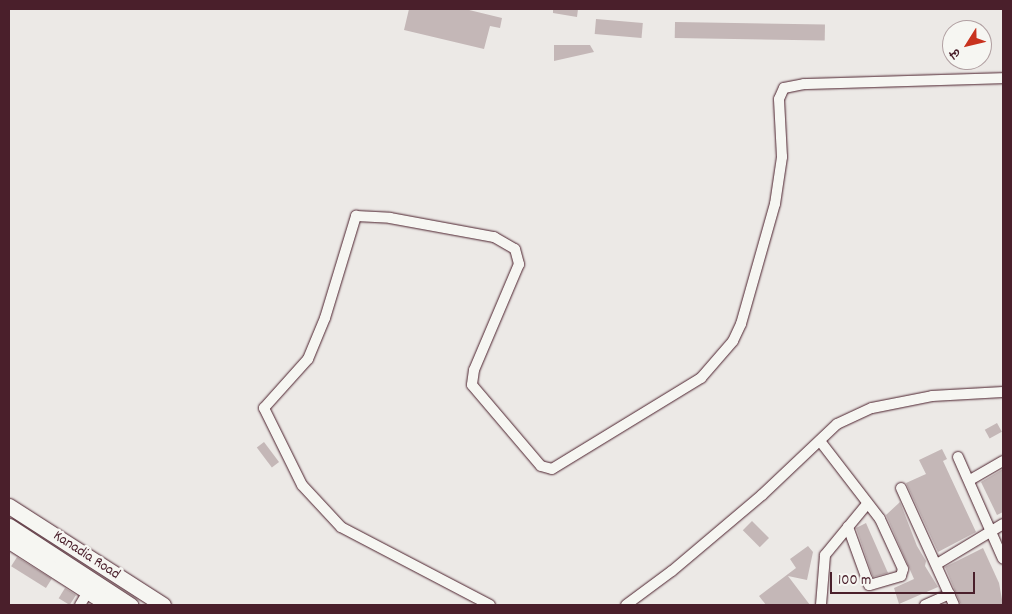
<!DOCTYPE html>
<meta charset="utf-8">
<style>
body{margin:0}
#map{position:relative;width:1012px;height:614px;overflow:hidden;background:#ece9e6;font-family:Dekko,"Playpen Sans Deva",sans-serif}
div>[style]{position:absolute}
[style*='--x']{left:calc(var(--x)*1px);top:calc(var(--y)*1px);width:calc(var(--w)*1px);rotate:calc(var(--a)*1deg)}
.building>*{inset:0;background:#c4b7b7;transform-origin:0 0}
.roads{filter:drop-shadow(0 0 1px #4a1f2b) drop-shadow(0 0 1px #4a1f2b)}
.street>*{height:10px;margin:-5px;padding:0 5px;transform-origin:5px;border-radius:5px;background:#f6f6f2}
.secondary>*{height:15px;margin:-7.5px;padding:0 7.5px;transform-origin:7.5px;border-radius:7.5px;background:#f6f6f2}
span{translate:-50% -50%;white-space:nowrap;text-align:center;line-height:1.15;-webkit-text-stroke:5px #f6f6f2;paint-order:stroke}
.street-label{font-size:15px;color:#4a1f2b}
.frame{position:absolute;inset:0;border:10px solid #4a1f2b;pointer-events:none}
.north{position:absolute;left:942px;top:20px;width:50px;height:50px;box-sizing:border-box;background:#f6f6f2;border:1px solid #b1a0a2;border-radius:50%;rotate:234deg;font-size:14px;font-weight:700;line-height:20px;text-align:center;color:#4a1f2b}
.north::after{content:'';display:block;margin:auto;width:18px;height:22px;background:#c8321e;clip-path:polygon(50% 0,100% 100%,50% 72%,0 100%)}
.scale{position:absolute;left:830px;top:572px;width:145px;height:22px;box-sizing:border-box;border:2px solid #4a1f2b;border-top:0;padding-left:6px;font-size:15px;line-height:18px;white-space:nowrap;color:#4a1f2b;-webkit-text-stroke:4px #f6f6f2;paint-order:stroke}
</style>
<div id="map">
<div class="building">
<div style="clip-path:polygon(409px 9px,465px 9px,502px 18px,500px 28px,490px 26px,484px 49px,404px 30px)"></div>
<div style="clip-path:polygon(553px 9px,578px 9px,577px 17px,553px 13px)"></div>
<div style="left:596px;top:19px;width:47px;height:15px;rotate:5deg"></div>
<div style="left:675px;top:22px;width:150px;height:16px;rotate:1deg"></div>
<div style="clip-path:polygon(554px 45px,590px 45px,594px 52px,554px 61px)"></div>
<div style="left:997px;top:423px;width:10px;height:14px;rotate:61deg"></div>
<div style="left:264px;top:442px;width:25px;height:9px;rotate:53deg"></div>
<div style="clip-path:polygon(942px 449px,947px 459px,943px 461px,976px 532px,938px 552px,906px 483px,926px 474px,919px 460px)"></div>
<div style="clip-path:polygon(1003px 469px,1003px 512px,997px 515px,981px 482px)"></div>
<div style="clip-path:polygon(900px 502px,917px 546px,926px 561px,925px 566px,938px 587px,899px 604px,894px 588px,914px 579px,886px 515px)"></div>
<div style="left:752px;top:521px;width:24px;height:13px;rotate:45deg"></div>
<div style="clip-path:polygon(866px 523px,888px 573px,873px 577px,856px 528px)"></div>
<div style="clip-path:polygon(808px 546px,813px 552px,807px 580px,788px 576px,810px 605px,766px 605px,759px 596px,796px 568px,790px 559px)"></div>
<div style="clip-path:polygon(983px 548px,999px 583px,1003px 605px,961px 605px,945px 567px)"></div>
<div style="left:17px;top:557px;width:41px;height:11px;rotate:32deg"></div>
<div style="left:65px;top:588px;width:13px;height:12px;rotate:32deg"></div>
</div>
<div class="roads">
<div class="street">
<div style="--x:820;--y:441;--w:98;--a:52.4"></div>
<div style="--x:880;--y:519;--w:55;--a:65.3"></div>
<div style="--x:903;--y:569;--w:7;--a:106"></div>
<div style="--x:901;--y:576;--w:33;--a:164"></div>
<div style="--x:869;--y:585;--w:62;--a:-109.9"></div>
<div style="--x:958;--y:457;--w:111;--a:66.2"></div>
<div style="--x:970;--y:480;--w:38;--a:-30"></div>
<div style="--x:901;--y:488;--w:128;--a:65.6"></div>
<div style="--x:937;--y:564;--w:77;--a:-31.2"></div>
<div style="--x:80;--y:605;--w:21;--a:-59"></div>
<div style="--x:490;--y:605;--w:168;--a:-152.4"></div>
<div style="--x:341;--y:527;--w:57;--a:-132.9"></div>
<div style="--x:302;--y:485;--w:86;--a:-116.3"></div>
<div style="--x:264;--y:408;--w:66;--a:-48.1"></div>
<div style="--x:308;--y:359;--w:44;--a:-67.5"></div>
<div style="--x:325;--y:318;--w:107;--a:-73.1"></div>
<div style="--x:356;--y:216;--w:34;--a:3"></div>
<div style="--x:390;--y:218;--w:106;--a:10.4"></div>
<div style="--x:494;--y:237;--w:24;--a:30"></div>
<div style="--x:515;--y:249;--w:16;--a:75"></div>
<div style="--x:519;--y:264;--w:115;--a:113"></div>
<div style="--x:474;--y:370;--w:15;--a:98"></div>
<div style="--x:472;--y:385;--w:106;--a:49.6"></div>
<div style="--x:541;--y:466;--w:11;--a:15"></div>
<div style="--x:552;--y:469;--w:175;--a:-31.4"></div>
<div style="--x:701;--y:378;--w:49;--a:-49.1"></div>
<div style="--x:733;--y:341;--w:19;--a:-65"></div>
<div style="--x:741;--y:324;--w:125;--a:-74.2"></div>
<div style="--x:775;--y:204;--w:48;--a:-81.5"></div>
<div style="--x:782;--y:157;--w:58;--a:-93"></div>
<div style="--x:779;--y:99;--w:12;--a:-66"></div>
<div style="--x:784;--y:88;--w:20;--a:-11"></div>
<div style="--x:804;--y:84;--w:199;--a:-1.7"></div>
<div style="--x:626;--y:605;--w:57;--a:-36.5"></div>
<div style="--x:672;--y:571;--w:118;--a:-40.2"></div>
<div style="--x:762;--y:495;--w:103;--a:-43.4"></div>
<div style="--x:837;--y:424;--w:38;--a:-25"></div>
<div style="--x:872;--y:408;--w:61;--a:-11.3"></div>
<div style="--x:932;--y:396;--w:71;--a:-3.2"></div>
<div style="--x:821;--y:605;--w:50;--a:-85.4"></div>
<div style="--x:825;--y:555;--w:66;--a:-50.5"></div>
<div style="--x:925;--y:605;--w:27;--a:-24"></div>
</div>
<div class="secondary">
<div style="--x:9;--y:506;--w:183;--a:32.7"></div>
<div style="--x:9;--y:526;--w:145;--a:33.1"></div>
<div style="--x:9;--y:541;--w:119;--a:32.6"></div>
</div>
</div>
<div class="street-label">
<span style="left:86px;top:556px;rotate:33deg">Kanadia Road</span>
</div>
<div class="frame"></div>
<div class="north">उ</div>
<div class="scale">100 m</div>
</div>
